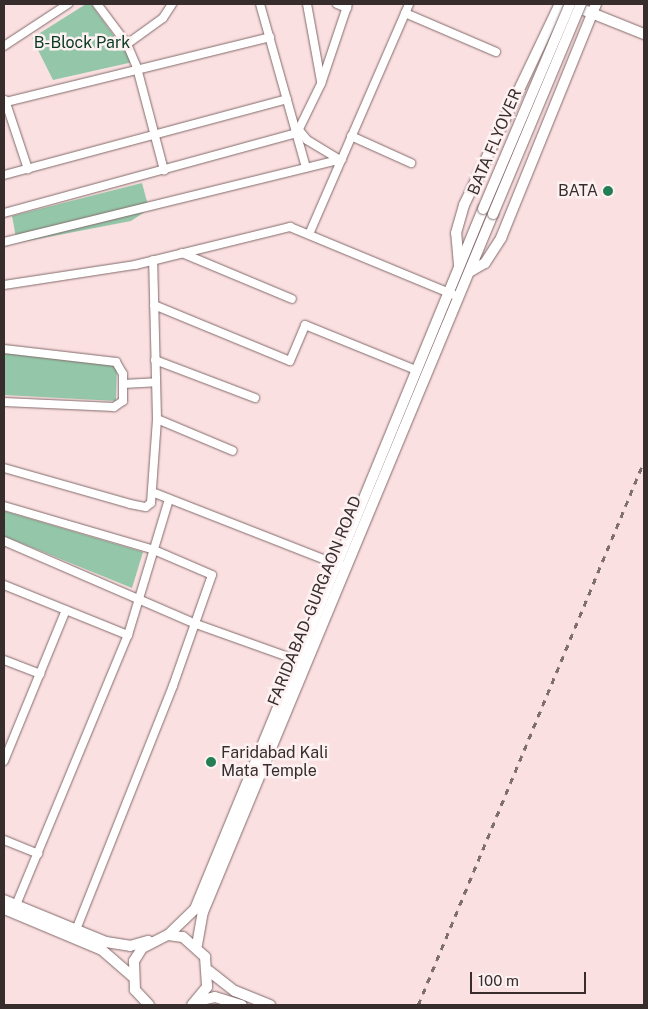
<!DOCTYPE html>
<style>
body{margin:0}
#map{position:relative;width:648px;height:1009px;overflow:hidden;background:#fbe0e1;font-family:"Public Sans",sans-serif}
div>[style]{position:absolute}
[style*='--x']{left:calc(var(--x)*1px);top:calc(var(--y)*1px);width:calc(var(--w)*1px);rotate:calc(var(--a)*1deg)}
.green>*{inset:0;background:#94c7a9}
.roads{filter:drop-shadow(0 0 1px #826a6b) drop-shadow(0 0 1px #826a6b)}
.street>*{height:8px;margin:-4px;padding:0 4px;transform-origin:4px;border-radius:4px;background:#fff}
.secondary>*{height:10px;margin:-5px;padding:0 5px;transform-origin:5px;border-radius:5px;background:#fff}
.rail>*{height:2.5px;margin-top:-1.25px;transform-origin:0;background:repeating-linear-gradient(90deg,#7e6e6e 0 6px,transparent 0 12px)}
.bridges{filter:drop-shadow(0 0 1px #826a6b) drop-shadow(0 0 1px #826a6b)}
.secondary-bridge>*{height:10px;margin:-5px;padding:0 5px;transform-origin:5px;border-radius:5px;background:#fff}
.dots>*{width:14px;height:14px;translate:-50% -50%;box-sizing:border-box;border:2px solid #fdf1f2;border-radius:50%}
span{translate:-50% -50%;white-space:nowrap;text-align:center;line-height:1.15;-webkit-text-stroke:5px #fdf1f2;paint-order:stroke}
.park-label{font-size:16px;color:#073923}
.street-label{font-size:16px;color:#372d2d}
.poi-label{font-size:16px;color:#372d2d}
.right{translate:-100% -50%;text-align:right}
.left{translate:0 -50%;text-align:left}
.frame{position:absolute;inset:0;border:5px solid #372d2d;pointer-events:none}
.scale{position:absolute;left:470px;top:972px;width:116px;height:22px;box-sizing:border-box;border:2px solid #372d2d;border-top:0;padding-left:6px;font-size:15px;line-height:18px;white-space:nowrap;color:#372d2d;-webkit-text-stroke:4px #fdf1f2;paint-order:stroke}
</style>
<div id="map">
<div class="green">
<div style="clip-path:polygon(86px 4px,91px 4px,133px 62px,53px 80px,32px 38px)"></div>
<div style="clip-path:polygon(142px 183px,149px 209px,131px 221px,17px 243px,12px 216px)"></div>
<div style="clip-path:polygon(4px 353px,117px 366px,116px 401px,4px 395px)"></div>
<div style="clip-path:polygon(4px 511px,143px 552px,132px 588px,4px 536px)"></div>
</div>
<div class="roads">
<div class="street">
<div style="--x:97;--y:4;--w:50;--a:53.1"></div>
<div style="--x:127;--y:44;--w:26;--a:67"></div>
<div style="--x:137;--y:68;--w:106;--a:75.2"></div>
<div style="--x:260;--y:4;--w:170;--a:74.3"></div>
<div style="--x:307;--y:4;--w:78;--a:79.7"></div>
<div style="--x:337;--y:4;--w:11;--a:22"></div>
<div style="--x:405;--y:13;--w:99;--a:23.2"></div>
<div style="--x:127;--y:44;--w:44;--a:-35.8"></div>
<div style="--x:163;--y:18;--w:17;--a:-57"></div>
<div style="--x:4;--y:46;--w:77;--a:-33.3"></div>
<div style="--x:5;--y:100;--w:73;--a:71.6"></div>
<div style="--x:6;--y:102;--w:272;--a:-13.8"></div>
<div style="--x:299;--y:130;--w:13;--a:51"></div>
<div style="--x:307;--y:140;--w:37;--a:31"></div>
<div style="--x:351;--y:136;--w:66;--a:24.2"></div>
<div style="--x:4;--y:175;--w:293;--a:-15"></div>
<div style="--x:4;--y:213;--w:304;--a:-15.3"></div>
<div style="--x:297;--y:133;--w:55;--a:-63.9"></div>
<div style="--x:321;--y:84;--w:84;--a:-71.4"></div>
<div style="--x:310;--y:232;--w:249;--a:-66.5"></div>
<div style="--x:4;--y:242;--w:348;--a:-13.8"></div>
<div style="--x:182;--y:253;--w:119;--a:22.7"></div>
<div style="--x:4;--y:285;--w:133;--a:-8.7"></div>
<div style="--x:135;--y:265;--w:160;--a:-13.8"></div>
<div style="--x:290;--y:227;--w:183;--a:22.5"></div>
<div style="--x:154;--y:305;--w:147;--a:22.4"></div>
<div style="--x:290;--y:361;--w:39;--a:-67"></div>
<div style="--x:305;--y:325;--w:120;--a:22.1"></div>
<div style="--x:4;--y:349;--w:113;--a:6.6"></div>
<div style="--x:116;--y:362;--w:14;--a:60"></div>
<div style="--x:123;--y:374;--w:27;--a:90"></div>
<div style="--x:123;--y:401;--w:11;--a:146"></div>
<div style="--x:114;--y:407;--w:110;--a:-177.4"></div>
<div style="--x:155;--y:360;--w:107;--a:20.8"></div>
<div style="--x:123;--y:384;--w:33;--a:-3"></div>
<div style="--x:157;--y:419;--w:82;--a:22.8"></div>
<div style="--x:4;--y:468;--w:131;--a:15.9"></div>
<div style="--x:130;--y:504;--w:16;--a:11"></div>
<div style="--x:146;--y:507;--w:6;--a:-39"></div>
<div style="--x:151;--y:503;--w:84;--a:-85.9"></div>
<div style="--x:157;--y:419;--w:159;--a:-91.4"></div>
<div style="--x:152;--y:492;--w:203;--a:21.4"></div>
<div style="--x:4;--y:506;--w:156;--a:16.3"></div>
<div style="--x:154;--y:550;--w:63;--a:23.3"></div>
<div style="--x:212;--y:575;--w:118;--a:109.4"></div>
<div style="--x:173;--y:686;--w:263;--a:111.7"></div>
<div style="--x:4;--y:541;--w:209;--a:23.4"></div>
<div style="--x:196;--y:624;--w:107;--a:19.6"></div>
<div style="--x:4;--y:585;--w:134;--a:22"></div>
<div style="--x:4;--y:660;--w:39;--a:21"></div>
<div style="--x:4;--y:761;--w:163;--a:-67.7"></div>
<div style="--x:4;--y:840;--w:37;--a:22"></div>
<div style="--x:16;--y:905;--w:292;--a:-67.5"></div>
<div style="--x:128;--y:635;--w:142;--a:-73.2"></div>
</div>
<div class="secondary">
<div style="--x:569;--y:4;--w:81;--a:21.8"></div>
<div style="--x:459;--y:265;--w:32;--a:-95"></div>
<div style="--x:456;--y:233;--w:29;--a:-74"></div>
<div style="--x:464;--y:205;--w:223;--a:-64.5"></div>
<div style="--x:471;--y:271;--w:16;--a:-30"></div>
<div style="--x:485;--y:263;--w:30;--a:-57"></div>
<div style="--x:501;--y:238;--w:253;--a:-67.9"></div>
<div style="--x:4;--y:900;--w:110;--a:22.4"></div>
<div style="--x:106;--y:942;--w:24;--a:9"></div>
<div style="--x:130;--y:946;--w:19;--a:-16"></div>
<div style="--x:4;--y:909;--w:106;--a:22.7"></div>
<div style="--x:102;--y:950;--w:40;--a:41"></div>
<div style="--x:168;--y:935;--w:37;--a:-44"></div>
<div style="--x:195;--y:909;--w:757;--a:-67.64"></div>
<div style="--x:197;--y:945;--w:34;--a:-80"></div>
<div style="--x:203;--y:912;--w:756;--a:-67.44"></div>
<div style="--x:209;--y:971;--w:33;--a:38"></div>
<div style="--x:235;--y:991;--w:38;--a:22"></div>
<div style="--x:198;--y:1001;--w:17;--a:-13"></div>
<div style="--x:215;--y:997;--w:28;--a:17"></div>
<div style="--x:149;--y:1005;--w:21;--a:-133"></div>
<div style="--x:135;--y:990;--w:29;--a:-92"></div>
<div style="--x:134;--y:961;--w:15;--a:-58"></div>
<div style="--x:142;--y:948;--w:29;--a:-27"></div>
<div style="--x:168;--y:935;--w:15;--a:8"></div>
<div style="--x:183;--y:937;--w:30;--a:42"></div>
<div style="--x:205;--y:957;--w:30;--a:86"></div>
<div style="--x:207;--y:987;--w:23;--a:130"></div>
</div>
</div>
<div class="rail">
<div style="--x:418;--y:1005;--w:589;--a:-67.44"></div>
</div>
<div class="bridges">
<div class="secondary-bridge">
<div style="--x:483;--y:209;--w:223;--a:-67"></div>
<div style="--x:493;--y:214;--w:228;--a:-67.3"></div>
</div>
</div>
<div class="dots">
<div style="left:608px;top:191px;background:#237e53"></div>
<div style="left:211px;top:762px;background:#237e53"></div>
</div>
<div class="park-label">
<span style="left:82px;top:43px">B-Block Park</span>
</div>
<div class="street-label">
<span style="left:495px;top:142px;rotate:-67deg">BATA FLYOVER</span>
<span style="left:315px;top:601px;rotate:-68deg">FARIDABAD-GURGAON ROAD</span>
</div>
<div class="poi-label">
<span class="right" style="left:598px;top:191px">BATA</span>
<span class="left" style="left:221px;top:762px">Faridabad Kali<br>Mata Temple</span>
</div>
<div class="frame"></div>
<div class="scale">100 m</div>
</div>
